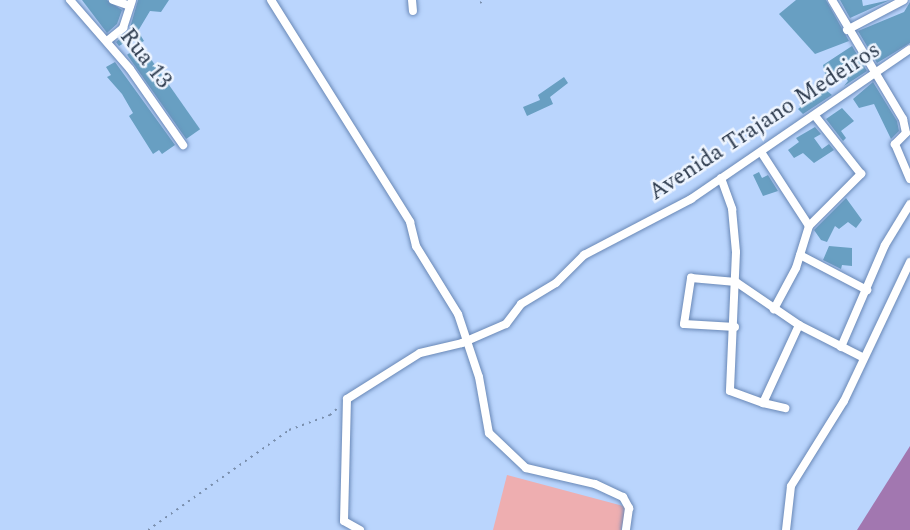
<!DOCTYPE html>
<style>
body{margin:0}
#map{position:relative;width:910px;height:530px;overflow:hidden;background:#bad5fd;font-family:Spectral,serif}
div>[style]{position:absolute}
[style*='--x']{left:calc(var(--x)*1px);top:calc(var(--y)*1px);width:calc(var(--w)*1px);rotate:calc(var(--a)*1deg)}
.green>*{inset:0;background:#eeaeb0}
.water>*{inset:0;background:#a277b0}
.building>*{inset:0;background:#689fc2;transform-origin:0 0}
.path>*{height:2px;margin-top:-1px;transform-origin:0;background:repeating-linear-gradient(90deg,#7a8fad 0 2px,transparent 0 7px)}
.roads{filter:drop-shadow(0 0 2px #6988b6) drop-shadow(0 0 2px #6988b6)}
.minor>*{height:8px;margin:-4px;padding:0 4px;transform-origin:4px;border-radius:4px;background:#fff}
span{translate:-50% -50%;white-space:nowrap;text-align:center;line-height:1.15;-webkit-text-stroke:5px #eef5ff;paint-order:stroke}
.street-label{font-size:23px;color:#2b394c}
</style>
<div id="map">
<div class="green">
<div style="clip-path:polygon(507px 475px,627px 507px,621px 530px,493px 530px)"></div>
</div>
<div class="water">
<div style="clip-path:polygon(910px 446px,910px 530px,857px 530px)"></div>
</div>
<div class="building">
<div style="clip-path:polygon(82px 0,107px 0,122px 10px,117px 24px,107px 33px)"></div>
<div style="clip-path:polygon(138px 0,169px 0,161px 12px,150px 11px,138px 31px,144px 41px,138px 44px,134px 37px,119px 46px,116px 42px,129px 31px)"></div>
<div style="clip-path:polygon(796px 0,826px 0,849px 41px,815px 54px,779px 14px)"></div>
<div style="clip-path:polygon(840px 0,862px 0,863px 6px,890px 0,850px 18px)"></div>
<div style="clip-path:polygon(910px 2px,910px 43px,877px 63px,858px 31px,904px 12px)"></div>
<div style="left:141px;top:45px;width:103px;height:17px;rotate:55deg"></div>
<div style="clip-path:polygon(852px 46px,867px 71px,844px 86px,848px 81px,840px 68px,826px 78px,823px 65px)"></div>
<div style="clip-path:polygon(115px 62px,175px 145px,162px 154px,159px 150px,153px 154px,129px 116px,133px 113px,122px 94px,107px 77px,111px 75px,106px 67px)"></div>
<div style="clip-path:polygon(564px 77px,568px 83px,550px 97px,553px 104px,527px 116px,523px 107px,540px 100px,538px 95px)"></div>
<div style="clip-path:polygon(873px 82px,897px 121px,899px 131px,891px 139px,874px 104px,859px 108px,853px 99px)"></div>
<div style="clip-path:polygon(822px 87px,832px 95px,803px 114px,798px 109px,804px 104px,799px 96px,805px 91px,814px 101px)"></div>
<div style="clip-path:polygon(842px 108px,854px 121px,841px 131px,846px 138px,843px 141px,826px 119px)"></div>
<div style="clip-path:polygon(815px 127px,821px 134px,814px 138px,822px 149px,829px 144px,834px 150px,814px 163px,803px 153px,794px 158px,788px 150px,799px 142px,796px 138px)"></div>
<div style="clip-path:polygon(759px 172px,762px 178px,768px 175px,778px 191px,763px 196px,753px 175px)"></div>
<div style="clip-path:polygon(846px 198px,862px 220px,856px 228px,848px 222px,839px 229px,835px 226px,827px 242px,821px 240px,814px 230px)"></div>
<div style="clip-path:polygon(829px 246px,852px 248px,852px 266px,842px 265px,841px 269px,823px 260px)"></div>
</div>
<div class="path">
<div style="--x:480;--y:3;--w:5;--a:-37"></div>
<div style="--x:148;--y:530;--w:173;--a:-35.3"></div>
<div style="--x:289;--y:430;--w:44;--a:-20.1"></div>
<div style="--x:330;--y:415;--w:12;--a:-42"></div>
</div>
<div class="roads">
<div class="minor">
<div style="--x:70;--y:0;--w:91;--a:49"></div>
<div style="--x:130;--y:69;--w:93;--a:55.1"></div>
<div style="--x:113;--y:0;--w:18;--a:19"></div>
<div style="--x:271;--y:0;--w:262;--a:57.9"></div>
<div style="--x:410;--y:222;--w:25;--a:76"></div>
<div style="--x:416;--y:246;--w:80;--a:58.3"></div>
<div style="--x:458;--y:314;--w:66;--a:71.6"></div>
<div style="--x:479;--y:377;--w:57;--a:79.9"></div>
<div style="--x:489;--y:433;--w:51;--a:43.4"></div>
<div style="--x:526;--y:468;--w:71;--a:13.1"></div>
<div style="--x:595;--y:484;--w:31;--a:25"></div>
<div style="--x:623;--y:497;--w:13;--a:61"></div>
<div style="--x:629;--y:508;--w:22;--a:98"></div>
<div style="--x:412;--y:0;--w:11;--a:85"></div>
<div style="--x:832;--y:0;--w:139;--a:59.2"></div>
<div style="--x:903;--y:119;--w:14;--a:78"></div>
<div style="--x:906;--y:133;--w:16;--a:135"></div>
<div style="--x:895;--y:144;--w:38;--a:67"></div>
<div style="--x:847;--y:30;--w:64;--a:-27.8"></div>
<div style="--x:107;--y:41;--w:21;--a:-39"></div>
<div style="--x:123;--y:28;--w:29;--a:-72"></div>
<div style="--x:761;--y:152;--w:88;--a:57"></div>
<div style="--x:809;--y:226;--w:44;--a:107.2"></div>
<div style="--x:796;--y:268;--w:47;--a:118.2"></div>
<div style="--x:721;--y:178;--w:33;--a:70"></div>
<div style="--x:732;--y:209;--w:43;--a:84.7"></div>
<div style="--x:736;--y:252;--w:139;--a:92.5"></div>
<div style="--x:730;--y:391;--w:35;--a:20"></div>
<div style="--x:763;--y:403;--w:86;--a:-65.2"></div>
<div style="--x:809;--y:226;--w:74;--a:-45"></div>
<div style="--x:861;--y:174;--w:73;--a:-128.3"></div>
<div style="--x:800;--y:255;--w:76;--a:27.6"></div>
<div style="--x:735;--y:327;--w:51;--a:-176.6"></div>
<div style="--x:684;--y:324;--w:47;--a:-81.3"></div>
<div style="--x:691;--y:278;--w:45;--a:5.1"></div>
<div style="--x:736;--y:282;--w:76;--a:34.3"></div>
<div style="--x:799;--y:325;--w:71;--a:26.9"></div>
<div style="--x:841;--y:347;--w:111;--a:-66.7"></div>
<div style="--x:885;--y:245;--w:48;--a:-58.6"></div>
<div style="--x:763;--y:403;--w:23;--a:13"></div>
<div style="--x:360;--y:530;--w:18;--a:-151"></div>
<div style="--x:344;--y:521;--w:122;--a:-88.6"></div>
<div style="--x:347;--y:399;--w:86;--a:-32.2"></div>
<div style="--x:420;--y:353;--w:43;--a:-13.4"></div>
<div style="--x:462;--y:343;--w:48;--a:-23.4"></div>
<div style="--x:506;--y:324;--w:25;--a:-53"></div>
<div style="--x:521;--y:304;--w:41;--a:-31"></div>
<div style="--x:556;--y:283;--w:40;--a:-45"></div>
<div style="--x:584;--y:255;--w:121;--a:-27.6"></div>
<div style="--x:691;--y:199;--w:265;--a:-34.4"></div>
<div style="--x:786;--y:530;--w:44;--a:-83.5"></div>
<div style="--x:791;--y:486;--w:100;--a:-58.1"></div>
<div style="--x:844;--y:401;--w:154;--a:-64.6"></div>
</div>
</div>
<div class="street-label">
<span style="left:145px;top:59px;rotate:52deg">Rua 13</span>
<span style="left:765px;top:122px;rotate:-33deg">Avenida Trajano Medeiros</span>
</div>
</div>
